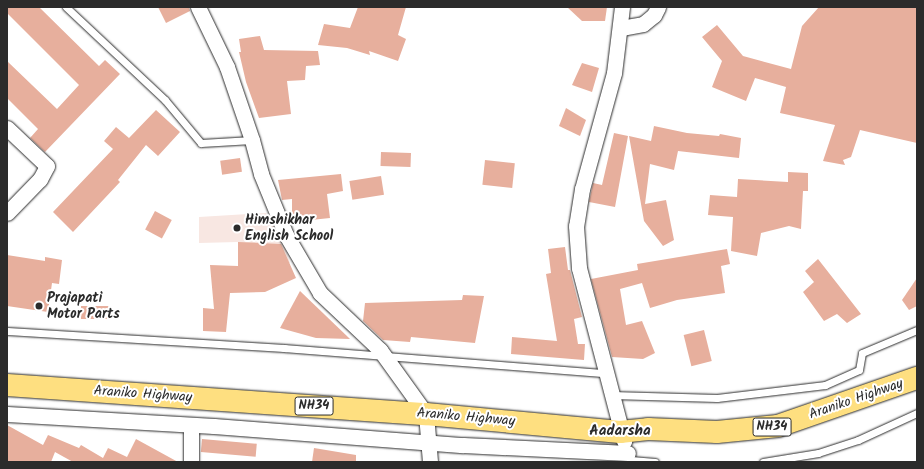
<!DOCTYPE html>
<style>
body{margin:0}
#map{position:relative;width:924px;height:469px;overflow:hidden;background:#fff;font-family:Kalam,sans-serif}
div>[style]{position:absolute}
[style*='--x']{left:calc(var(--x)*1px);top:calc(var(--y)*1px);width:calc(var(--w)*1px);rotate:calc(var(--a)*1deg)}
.built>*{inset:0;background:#f8e7e2}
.building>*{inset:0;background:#e7af9d;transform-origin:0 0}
.roads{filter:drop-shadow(0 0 1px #2b2b2b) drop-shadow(0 0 1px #2b2b2b)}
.service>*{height:7px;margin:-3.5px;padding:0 3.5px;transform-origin:3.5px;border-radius:3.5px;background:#fff}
.minor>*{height:15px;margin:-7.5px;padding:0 7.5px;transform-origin:7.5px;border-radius:7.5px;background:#fff}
.trunk>*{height:22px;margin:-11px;padding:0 11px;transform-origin:11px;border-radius:11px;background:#fedf80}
.dots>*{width:11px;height:11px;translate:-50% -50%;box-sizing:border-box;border:2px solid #fff;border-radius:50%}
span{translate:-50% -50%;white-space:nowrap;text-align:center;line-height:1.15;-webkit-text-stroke:4px #fff;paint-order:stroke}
.shield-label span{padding:1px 3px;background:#fff;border:1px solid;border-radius:3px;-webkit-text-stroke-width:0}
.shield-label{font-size:13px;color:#2b2b2b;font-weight:700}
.poi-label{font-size:14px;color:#2b2b2b;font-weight:700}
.left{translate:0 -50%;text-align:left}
.street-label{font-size:14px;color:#2b2b2b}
.neighbourhood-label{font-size:15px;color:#2b2b2b;font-weight:700}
.frame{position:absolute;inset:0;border:8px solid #2b2b2b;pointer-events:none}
</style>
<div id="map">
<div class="built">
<div style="clip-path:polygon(266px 213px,282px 239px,290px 263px,238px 262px,238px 242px,199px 243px,199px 217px)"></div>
</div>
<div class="building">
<div style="clip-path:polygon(7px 7px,39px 7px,99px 66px,105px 60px,120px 74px,45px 152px,30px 138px,38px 129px,7px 98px,7px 61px,57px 109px,79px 85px,7px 13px)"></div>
<div style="clip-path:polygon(158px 7px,189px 7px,190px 11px,166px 23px)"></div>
<div style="clip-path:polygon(358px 7px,406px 7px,398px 35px,406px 39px,398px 61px,369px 51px,370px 55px,347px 48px,318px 45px,324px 24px,350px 28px)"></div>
<div style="clip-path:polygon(567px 7px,607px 7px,605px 21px,582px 21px)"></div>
<div style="clip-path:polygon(819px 7px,917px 7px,917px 143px,860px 130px,851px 157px,843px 160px,845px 165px,823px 161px,835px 125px,780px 113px,786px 87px,755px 78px,746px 101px,712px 87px,722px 61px,702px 37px,717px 25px,743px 56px,791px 69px,802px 26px)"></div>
<div style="clip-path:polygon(260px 36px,264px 50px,318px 51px,320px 65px,306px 66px,305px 80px,287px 81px,291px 114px,259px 118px,246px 82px,239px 52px,241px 52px,239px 39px)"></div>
<div style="clip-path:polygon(582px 63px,599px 68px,592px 92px,572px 85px)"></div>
<div style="clip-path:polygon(566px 108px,586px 120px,580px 136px,559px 126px)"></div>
<div style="clip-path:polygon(156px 110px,180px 132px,158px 156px,146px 145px,118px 180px,120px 182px,73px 232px,53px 212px,113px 149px,104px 141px,116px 127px,129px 138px)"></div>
<div style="clip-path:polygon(654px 126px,687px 133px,719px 136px,720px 134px,741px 138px,739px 158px,678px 151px,674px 170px,650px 164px,645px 204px,666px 200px,674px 240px,663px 246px,644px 221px,629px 136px,651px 141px)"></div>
<div style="clip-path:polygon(614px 133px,628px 136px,615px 207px,589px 202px,593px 183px,602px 185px)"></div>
<div style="left:381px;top:152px;width:30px;height:14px;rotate:2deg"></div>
<div style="left:240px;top:158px;width:14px;height:20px;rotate:82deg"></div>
<div style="left:485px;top:160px;width:30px;height:25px;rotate:6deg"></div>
<div style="clip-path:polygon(788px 172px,808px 173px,808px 191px,803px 191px,801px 229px,789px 226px,761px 233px,757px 256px,731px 251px,733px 217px,708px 215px,710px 195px,737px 197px,738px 179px,788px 182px)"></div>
<div style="clip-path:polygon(341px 174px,343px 191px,327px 194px,330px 218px,292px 222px,292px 199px,282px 200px,278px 180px)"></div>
<div style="left:381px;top:176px;width:19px;height:32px;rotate:81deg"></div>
<div style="left:155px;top:211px;width:19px;height:21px;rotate:28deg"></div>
<div style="clip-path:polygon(238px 242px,281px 244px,296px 278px,265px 292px,230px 293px,226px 332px,203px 331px,203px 308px,214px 309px,210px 265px,238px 266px)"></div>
<div style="clip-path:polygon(565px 247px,568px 270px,570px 270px,582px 317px,574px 319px,578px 344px,585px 344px,584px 360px,511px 354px,512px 337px,557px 341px,546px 274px,551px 273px,548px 249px)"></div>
<div style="clip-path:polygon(727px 249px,730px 264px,721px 266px,725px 293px,677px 300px,650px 308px,642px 283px,620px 289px,626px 325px,642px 321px,655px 353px,643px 359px,612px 357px,591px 279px,638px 270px,637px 264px)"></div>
<div style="clip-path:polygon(7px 255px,45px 261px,45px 257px,62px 260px,59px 284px,52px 283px,48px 312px,7px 306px)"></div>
<div style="clip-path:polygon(818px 259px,861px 314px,847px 323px,837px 314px,824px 321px,803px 292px,814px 282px,805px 271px)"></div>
<div style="clip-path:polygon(917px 278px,917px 306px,909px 310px,902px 300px)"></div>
<div style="clip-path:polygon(300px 291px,349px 338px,350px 339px,316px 338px,280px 328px)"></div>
<div style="clip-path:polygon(463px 295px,484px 296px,475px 343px,411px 337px,410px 342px,383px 340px,363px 321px,365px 303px,462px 300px)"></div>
<div style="left:81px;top:306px;width:28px;height:13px"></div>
<div style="left:704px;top:330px;width:32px;height:21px;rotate:76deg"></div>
<div style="clip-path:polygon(7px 425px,43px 445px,48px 435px,79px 448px,81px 445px,103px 458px,108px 448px,127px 457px,136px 439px,178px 462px,73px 462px,55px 452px,51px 462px,7px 462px)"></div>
<div style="left:202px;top:439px;width:55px;height:13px;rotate:5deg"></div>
<div style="clip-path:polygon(314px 448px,356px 455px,356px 462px,312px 462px)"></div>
</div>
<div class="roads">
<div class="service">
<div style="--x:66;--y:7;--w:136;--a:43.2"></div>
<div style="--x:165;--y:100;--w:56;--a:50.1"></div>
<div style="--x:201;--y:143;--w:51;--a:-3.4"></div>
<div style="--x:7;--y:331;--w:278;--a:3.5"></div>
<div style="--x:284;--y:348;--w:322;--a:4.5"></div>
<div style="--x:611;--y:395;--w:106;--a:1.6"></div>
<div style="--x:717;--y:398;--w:109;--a:-6.9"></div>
<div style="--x:825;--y:385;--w:37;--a:-24"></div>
<div style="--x:859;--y:370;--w:17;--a:-80"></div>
<div style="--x:862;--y:353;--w:60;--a:-22.7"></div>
<div style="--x:631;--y:460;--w:24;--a:5"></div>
<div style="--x:763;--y:462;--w:56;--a:-9.3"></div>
<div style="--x:818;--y:453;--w:42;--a:-18"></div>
<div style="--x:858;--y:440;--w:65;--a:-24.6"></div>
</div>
<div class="minor">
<div style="--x:198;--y:7;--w:67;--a:64.2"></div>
<div style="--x:227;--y:67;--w:77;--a:71.1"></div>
<div style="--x:252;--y:140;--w:35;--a:75"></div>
<div style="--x:261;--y:174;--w:66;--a:67.7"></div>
<div style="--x:286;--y:235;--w:67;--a:59.6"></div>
<div style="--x:320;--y:293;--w:83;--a:43.5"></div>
<div style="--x:380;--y:350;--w:79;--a:54.3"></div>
<div style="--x:426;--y:414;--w:48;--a:85.2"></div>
<div style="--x:622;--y:7;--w:66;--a:96.9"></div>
<div style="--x:614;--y:73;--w:120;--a:105.4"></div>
<div style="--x:582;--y:189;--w:37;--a:99"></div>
<div style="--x:576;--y:226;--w:42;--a:85.9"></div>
<div style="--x:579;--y:268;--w:179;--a:75.4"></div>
<div style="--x:621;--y:28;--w:22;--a:-10"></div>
<div style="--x:643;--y:24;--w:14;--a:-39"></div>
<div style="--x:654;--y:15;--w:9;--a:-63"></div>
<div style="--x:7;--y:128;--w:55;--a:43.5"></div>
<div style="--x:47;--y:166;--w:15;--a:118"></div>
<div style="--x:40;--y:179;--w:47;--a:134.1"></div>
<div style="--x:7;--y:414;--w:207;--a:3.3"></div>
<div style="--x:214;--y:426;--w:250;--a:4.4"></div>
<div style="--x:463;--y:445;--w:165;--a:2.8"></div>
<div style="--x:191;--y:462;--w:37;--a:-90"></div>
</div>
<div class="trunk">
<div style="--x:7;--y:385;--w:420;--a:4"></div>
<div style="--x:426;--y:414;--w:195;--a:5.3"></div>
<div style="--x:620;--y:432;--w:28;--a:-6"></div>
<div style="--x:648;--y:429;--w:69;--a:2.5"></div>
<div style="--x:717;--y:432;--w:61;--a:-5.6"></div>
<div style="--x:778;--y:426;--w:147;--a:-19.1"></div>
</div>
</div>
<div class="dots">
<div style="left:237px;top:228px;background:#2b2b2b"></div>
<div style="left:39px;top:306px;background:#2b2b2b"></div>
</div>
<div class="shield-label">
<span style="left:314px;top:406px">NH34</span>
<span style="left:772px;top:427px">NH34</span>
</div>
<div class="poi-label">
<span class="left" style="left:245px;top:228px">Himshikhar<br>English School</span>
<span class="left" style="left:47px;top:306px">Prajapati<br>Motor Parts</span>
</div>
<div class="street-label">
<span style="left:143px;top:394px;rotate:4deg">Araniko Highway</span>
<span style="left:856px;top:399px;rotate:-19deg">Araniko Highway</span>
<span style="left:466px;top:417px;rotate:5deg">Araniko Highway</span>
</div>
<div class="neighbourhood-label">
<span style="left:620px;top:432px">Aadarsha</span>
</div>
<div class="frame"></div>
</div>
